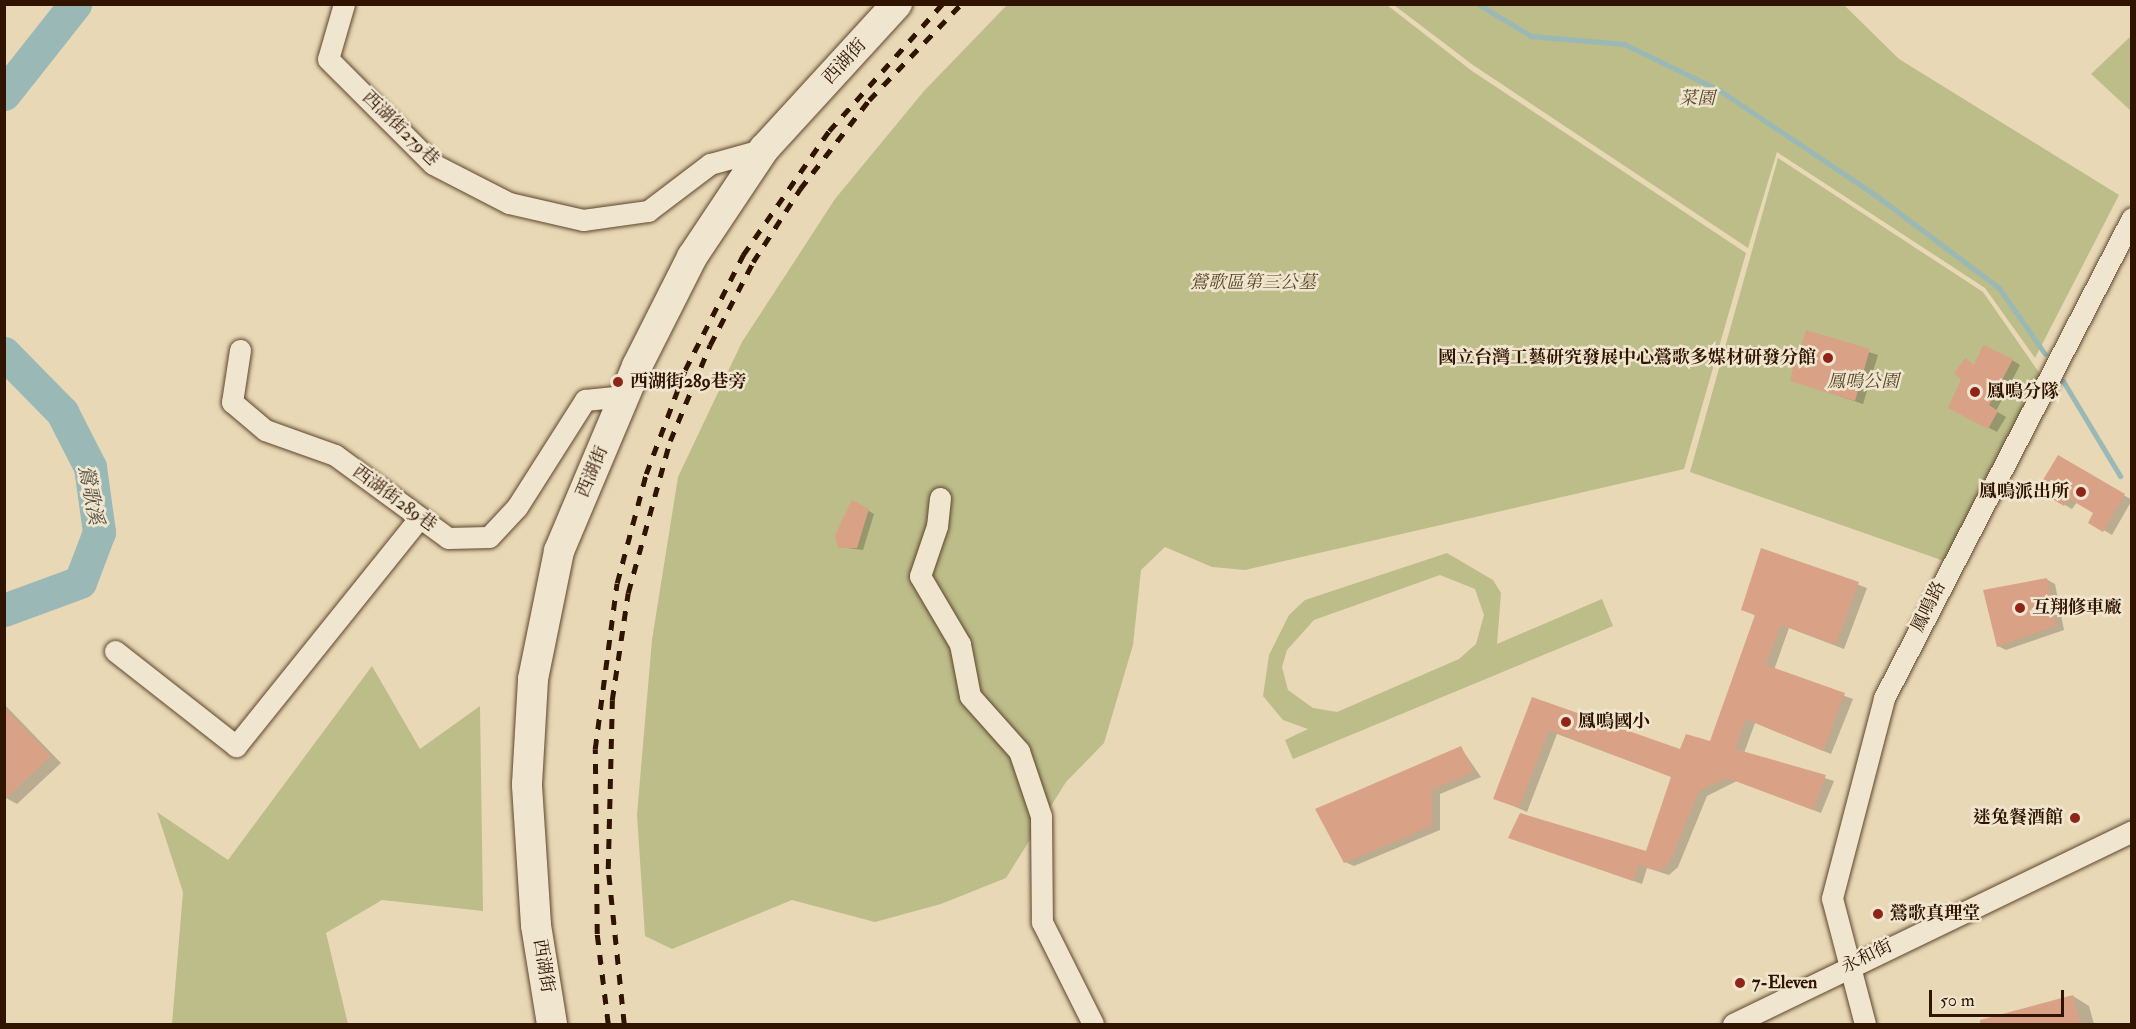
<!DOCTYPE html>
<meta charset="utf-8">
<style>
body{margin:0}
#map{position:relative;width:2136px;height:1029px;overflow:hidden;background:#e8d8b5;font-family:"IM FELL Double Pica","Noto Serif TC",serif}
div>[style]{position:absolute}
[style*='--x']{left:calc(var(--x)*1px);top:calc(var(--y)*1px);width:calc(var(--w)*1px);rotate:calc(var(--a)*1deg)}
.green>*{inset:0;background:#bcbd89}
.shadow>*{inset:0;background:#0003}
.stream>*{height:5px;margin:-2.5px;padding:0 2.5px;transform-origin:2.5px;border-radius:2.5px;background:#99b8b6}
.river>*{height:33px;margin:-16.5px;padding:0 16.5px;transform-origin:16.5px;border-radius:16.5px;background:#99b8b6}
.building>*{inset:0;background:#d9a286}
.roads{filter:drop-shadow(0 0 2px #5f452d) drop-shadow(0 0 2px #5f452d)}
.street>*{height:21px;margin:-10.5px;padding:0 10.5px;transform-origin:10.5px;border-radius:10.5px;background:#f0e6cf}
.secondary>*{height:30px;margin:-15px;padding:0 15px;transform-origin:15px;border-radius:15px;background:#f0e6cf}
.rail>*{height:4.5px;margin-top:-2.25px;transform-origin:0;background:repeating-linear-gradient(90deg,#311400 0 10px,transparent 0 20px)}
.dots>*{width:16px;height:16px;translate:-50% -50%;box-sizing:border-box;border:3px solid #f0e6cf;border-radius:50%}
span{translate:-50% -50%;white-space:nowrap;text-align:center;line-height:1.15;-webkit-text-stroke:5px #f0e6cf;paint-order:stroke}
.street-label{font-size:18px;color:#311400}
.park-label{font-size:18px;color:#5b4729;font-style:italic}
.poi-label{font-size:18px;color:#311400;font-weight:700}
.right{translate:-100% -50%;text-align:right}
.left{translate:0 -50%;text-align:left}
.water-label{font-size:20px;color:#554d40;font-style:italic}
.frame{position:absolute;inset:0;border:6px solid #311400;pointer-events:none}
.scale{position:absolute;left:1929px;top:990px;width:135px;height:27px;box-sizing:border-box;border:3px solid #311400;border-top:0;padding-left:8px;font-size:18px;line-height:21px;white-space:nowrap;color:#311400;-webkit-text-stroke:4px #f0e6cf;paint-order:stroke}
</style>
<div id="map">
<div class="green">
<div style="clip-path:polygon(1007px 5px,1387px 5px,1472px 71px,1746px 253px,1684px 469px,1245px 570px,1212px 567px,1165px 547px,1141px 570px,1133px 645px,1104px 743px,1066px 782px,1006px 878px,941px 904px,875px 922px,792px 900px,672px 949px,645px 936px,637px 815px,652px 640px,678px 477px,742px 342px,835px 199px,924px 91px)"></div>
<div style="clip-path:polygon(1394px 5px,1844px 5px,1899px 59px,2119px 195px,2035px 358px,1985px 288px,1777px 152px,1748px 248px,1473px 65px)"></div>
<div style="clip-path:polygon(2131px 36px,2131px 111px,2091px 74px)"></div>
<div style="clip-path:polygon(1778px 158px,1983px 292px,2040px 374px,1944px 561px,1690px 472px)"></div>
<div style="clip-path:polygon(evenodd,1447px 553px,1493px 580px,1501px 593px,1497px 644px,1602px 599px,1613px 626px,1293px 759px,1285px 740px,1308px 729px,1283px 720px,1263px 696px,1269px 655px,1289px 615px,1305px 600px,1447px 553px,1440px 575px,1475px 589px,1484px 615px,1476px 644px,1459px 659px,1337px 712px,1313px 708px,1288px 690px,1282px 667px,1287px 650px,1314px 620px,1440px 575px)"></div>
<div style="clip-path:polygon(372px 666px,420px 749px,480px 706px,483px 911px,382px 900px,326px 933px,348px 1024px,172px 1024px,183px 892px,157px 812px,228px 860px)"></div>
</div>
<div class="shadow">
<div style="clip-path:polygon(1807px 332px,1878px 355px,1863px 404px,1791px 380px,1794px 369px,1787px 365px,1801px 351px)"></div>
<div style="clip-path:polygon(2012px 360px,2020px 365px,1996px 411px,2006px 417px,1997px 432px,1958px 412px,1975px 366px)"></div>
<div style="clip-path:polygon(2059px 457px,2132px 500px,2112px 535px,2090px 522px,2095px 513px,2077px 502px,2072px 509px,2039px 490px)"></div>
<div style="clip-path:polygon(853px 502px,874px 514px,863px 550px,840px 547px)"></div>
<div style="clip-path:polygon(1762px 550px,1867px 588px,1844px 649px,1789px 628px,1774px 670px,1853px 699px,1831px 754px,1755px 723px,1744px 753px,1834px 781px,1821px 813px,1737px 781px,1707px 796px,1678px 867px,1669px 875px,1647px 868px,1642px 884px,1510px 837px,1647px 852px,1672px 777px,1557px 734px,1527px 812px,1495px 798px,1533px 699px,1681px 751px,1711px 743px,1756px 616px,1743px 609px)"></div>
<div style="clip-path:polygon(2046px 579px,2055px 584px,2064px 630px,2006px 650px,1998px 646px)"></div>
<div style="clip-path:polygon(4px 704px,61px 763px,17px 804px,4px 797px)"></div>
<div style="clip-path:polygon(1461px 748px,1481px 777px,1440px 794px,1440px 830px,1354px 866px,1345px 862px)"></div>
<div style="clip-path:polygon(2073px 996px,2089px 1006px,2094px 1024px,1985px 1024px,1984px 1020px)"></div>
</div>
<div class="stream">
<div style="--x:1478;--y:4;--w:62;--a:31.1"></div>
<div style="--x:1531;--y:36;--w:93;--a:4.9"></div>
<div style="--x:1624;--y:44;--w:106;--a:25.8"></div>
<div style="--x:1719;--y:90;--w:192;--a:33.9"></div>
<div style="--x:1878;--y:197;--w:151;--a:36.9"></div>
<div style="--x:1999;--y:288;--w:80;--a:55.1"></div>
<div style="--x:2063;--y:381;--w:111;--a:59"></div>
</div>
<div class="river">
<div style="--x:4;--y:94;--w:115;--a:-51.7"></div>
<div style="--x:4;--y:353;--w:83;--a:45.5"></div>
<div style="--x:62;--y:412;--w:62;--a:63"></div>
<div style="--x:90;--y:467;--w:66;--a:82.1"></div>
<div style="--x:99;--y:532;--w:53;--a:110.8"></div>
<div style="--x:80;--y:582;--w:81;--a:159.8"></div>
</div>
<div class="building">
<div style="clip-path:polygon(1806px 330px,1870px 349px,1855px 401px,1790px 381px,1793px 368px,1786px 366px,1791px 347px,1800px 350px)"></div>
<div style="clip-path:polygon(1983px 345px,2013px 359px,1989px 405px,1998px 411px,1988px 429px,1948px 408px,1961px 379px,1954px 374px,1965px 358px,1974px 365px)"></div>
<div style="clip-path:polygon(2058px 455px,2125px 494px,2103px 532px,2088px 523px,2093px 513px,2068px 498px,2064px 506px,2037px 490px)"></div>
<div style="clip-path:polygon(852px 500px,869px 509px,857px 548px,838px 548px,835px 535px)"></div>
<div style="clip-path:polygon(1761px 548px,1859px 582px,1836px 645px,1781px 625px,1766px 665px,1845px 693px,1823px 751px,1746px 719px,1735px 749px,1826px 775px,1813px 810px,1727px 778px,1699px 791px,1670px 862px,1660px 871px,1639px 865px,1633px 881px,1508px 838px,1520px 813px,1646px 851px,1671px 777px,1549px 730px,1519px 808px,1493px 799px,1532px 697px,1680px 749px,1686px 734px,1710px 741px,1755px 615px,1741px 610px)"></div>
<div style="clip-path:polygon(2047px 578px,2056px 626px,1997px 647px,1983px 590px)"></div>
<div style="clip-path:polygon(4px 707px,51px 756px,4px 800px)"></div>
<div style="clip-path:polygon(1461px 746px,1474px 772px,1432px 790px,1432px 826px,1344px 863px,1315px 809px)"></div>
<div style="clip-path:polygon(2073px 995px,2081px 1024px,1980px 1024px,1980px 1020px)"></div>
</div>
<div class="roads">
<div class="street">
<div style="--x:344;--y:4;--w:57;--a:106.2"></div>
<div style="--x:328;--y:59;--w:148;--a:45"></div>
<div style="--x:433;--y:164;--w:85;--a:27.2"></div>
<div style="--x:509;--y:203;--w:76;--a:12.9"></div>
<div style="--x:583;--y:220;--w:66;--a:-7.9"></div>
<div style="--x:648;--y:211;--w:78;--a:-37.2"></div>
<div style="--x:710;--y:164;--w:56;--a:-15.5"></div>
<div style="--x:240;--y:350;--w:53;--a:98.7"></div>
<div style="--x:232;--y:402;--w:43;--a:40.3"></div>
<div style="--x:265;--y:430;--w:74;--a:19.7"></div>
<div style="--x:335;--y:455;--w:140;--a:36.3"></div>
<div style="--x:448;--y:538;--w:41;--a:-1.4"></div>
<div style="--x:489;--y:537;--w:41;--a:-47"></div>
<div style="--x:517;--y:507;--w:127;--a:-57.6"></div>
<div style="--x:585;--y:400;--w:40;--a:-5.7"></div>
<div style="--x:940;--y:498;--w:28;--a:96"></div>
<div style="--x:937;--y:526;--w:53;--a:108.8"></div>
<div style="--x:920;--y:576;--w:79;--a:59.5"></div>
<div style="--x:960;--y:644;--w:53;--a:79.1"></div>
<div style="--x:970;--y:696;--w:74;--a:48.3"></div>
<div style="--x:1019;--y:751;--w:69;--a:71.3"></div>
<div style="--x:1041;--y:816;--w:106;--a:89.5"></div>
<div style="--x:1042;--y:922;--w:114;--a:63.4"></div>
<div style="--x:115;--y:651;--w:154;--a:38.1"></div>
<div style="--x:236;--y:746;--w:292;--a:-51.2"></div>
<div style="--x:1733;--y:1024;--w:443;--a:-25.8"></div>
<div style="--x:1865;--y:1024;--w:130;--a:-104.7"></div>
<div style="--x:1832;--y:898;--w:207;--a:-75.4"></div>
<div style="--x:1884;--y:698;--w:540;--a:-62.68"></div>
</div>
<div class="secondary">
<div style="--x:552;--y:1024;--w:100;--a:-99.2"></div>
<div style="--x:536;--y:925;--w:141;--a:-93.7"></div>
<div style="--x:527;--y:784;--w:105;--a:-86.7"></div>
<div style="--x:533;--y:679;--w:131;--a:-78.5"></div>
<div style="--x:559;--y:551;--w:201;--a:-67.1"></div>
<div style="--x:637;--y:366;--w:122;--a:-63.2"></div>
<div style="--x:692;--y:257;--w:130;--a:-56.3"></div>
<div style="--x:764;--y:149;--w:197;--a:-47.5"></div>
</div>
</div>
<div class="rail">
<div style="--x:608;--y:1024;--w:91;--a:-97"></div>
<div style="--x:597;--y:934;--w:185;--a:-90.6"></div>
<div style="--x:595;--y:749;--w:167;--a:-82.5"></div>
<div style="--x:617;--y:583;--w:113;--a:-75.1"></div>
<div style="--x:646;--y:474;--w:111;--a:-69.4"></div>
<div style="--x:685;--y:370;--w:129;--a:-63.2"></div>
<div style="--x:743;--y:255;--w:151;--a:-55.3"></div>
<div style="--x:829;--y:131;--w:170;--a:-48.3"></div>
<div style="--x:624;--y:1024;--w:156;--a:-95.9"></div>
<div style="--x:608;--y:869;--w:169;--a:-88.6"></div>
<div style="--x:612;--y:700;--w:108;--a:-81.5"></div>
<div style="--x:628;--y:593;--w:158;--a:-74.6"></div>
<div style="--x:670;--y:441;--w:104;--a:-67.4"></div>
<div style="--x:710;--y:345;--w:93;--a:-62.6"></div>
<div style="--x:753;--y:262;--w:87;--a:-57.2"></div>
<div style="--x:800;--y:189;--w:113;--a:-52.2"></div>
<div style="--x:869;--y:100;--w:133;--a:-46.2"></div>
</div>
<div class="dots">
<div style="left:1828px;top:358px;background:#8f2418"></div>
<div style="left:618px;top:382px;background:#8f2418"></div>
<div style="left:1975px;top:392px;background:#8f2418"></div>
<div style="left:2081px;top:492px;background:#8f2418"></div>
<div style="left:2020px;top:608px;background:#8f2418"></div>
<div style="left:1566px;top:722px;background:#8f2418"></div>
<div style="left:2075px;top:818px;background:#8f2418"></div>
<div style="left:1878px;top:914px;background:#8f2418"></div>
<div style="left:1740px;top:983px;background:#8f2418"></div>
</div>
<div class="street-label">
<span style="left:845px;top:62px;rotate:-47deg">西湖街</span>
<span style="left:400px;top:129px;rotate:44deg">西湖街279巷</span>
<span style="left:593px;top:472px;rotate:-67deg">西湖街</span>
<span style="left:394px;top:499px;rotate:36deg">西湖街289巷</span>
<span style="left:1929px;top:607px;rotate:-64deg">鳳鳴路</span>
<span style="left:1867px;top:957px;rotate:-26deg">永和街</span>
<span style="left:543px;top:966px;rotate:81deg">西湖街</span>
</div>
<div class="park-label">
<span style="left:1697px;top:99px">菜園</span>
<span style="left:1253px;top:283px">鶯歌區第三公墓</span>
<span style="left:1863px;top:382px">鳳鳴公園</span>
</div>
<div class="poi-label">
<span class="right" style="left:1816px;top:358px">國立台灣工藝研究發展中心鶯歌多媒材研發分館</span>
<span class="left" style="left:630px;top:382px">西湖街289巷旁</span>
<span class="left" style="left:1987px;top:392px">鳳鳴分隊</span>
<span class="right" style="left:2069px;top:492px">鳳鳴派出所</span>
<span class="left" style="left:2032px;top:608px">互翔修車廠</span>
<span class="left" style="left:1578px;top:722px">鳳鳴國小</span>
<span class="right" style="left:2063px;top:818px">迷兔餐酒館</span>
<span class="left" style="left:1890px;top:914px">鶯歌真理堂</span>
<span class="left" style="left:1752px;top:983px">7-Eleven</span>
</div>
<div class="water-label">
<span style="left:91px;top:495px;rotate:79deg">鶯歌溪</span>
</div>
<div class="frame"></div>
<div class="scale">50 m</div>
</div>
